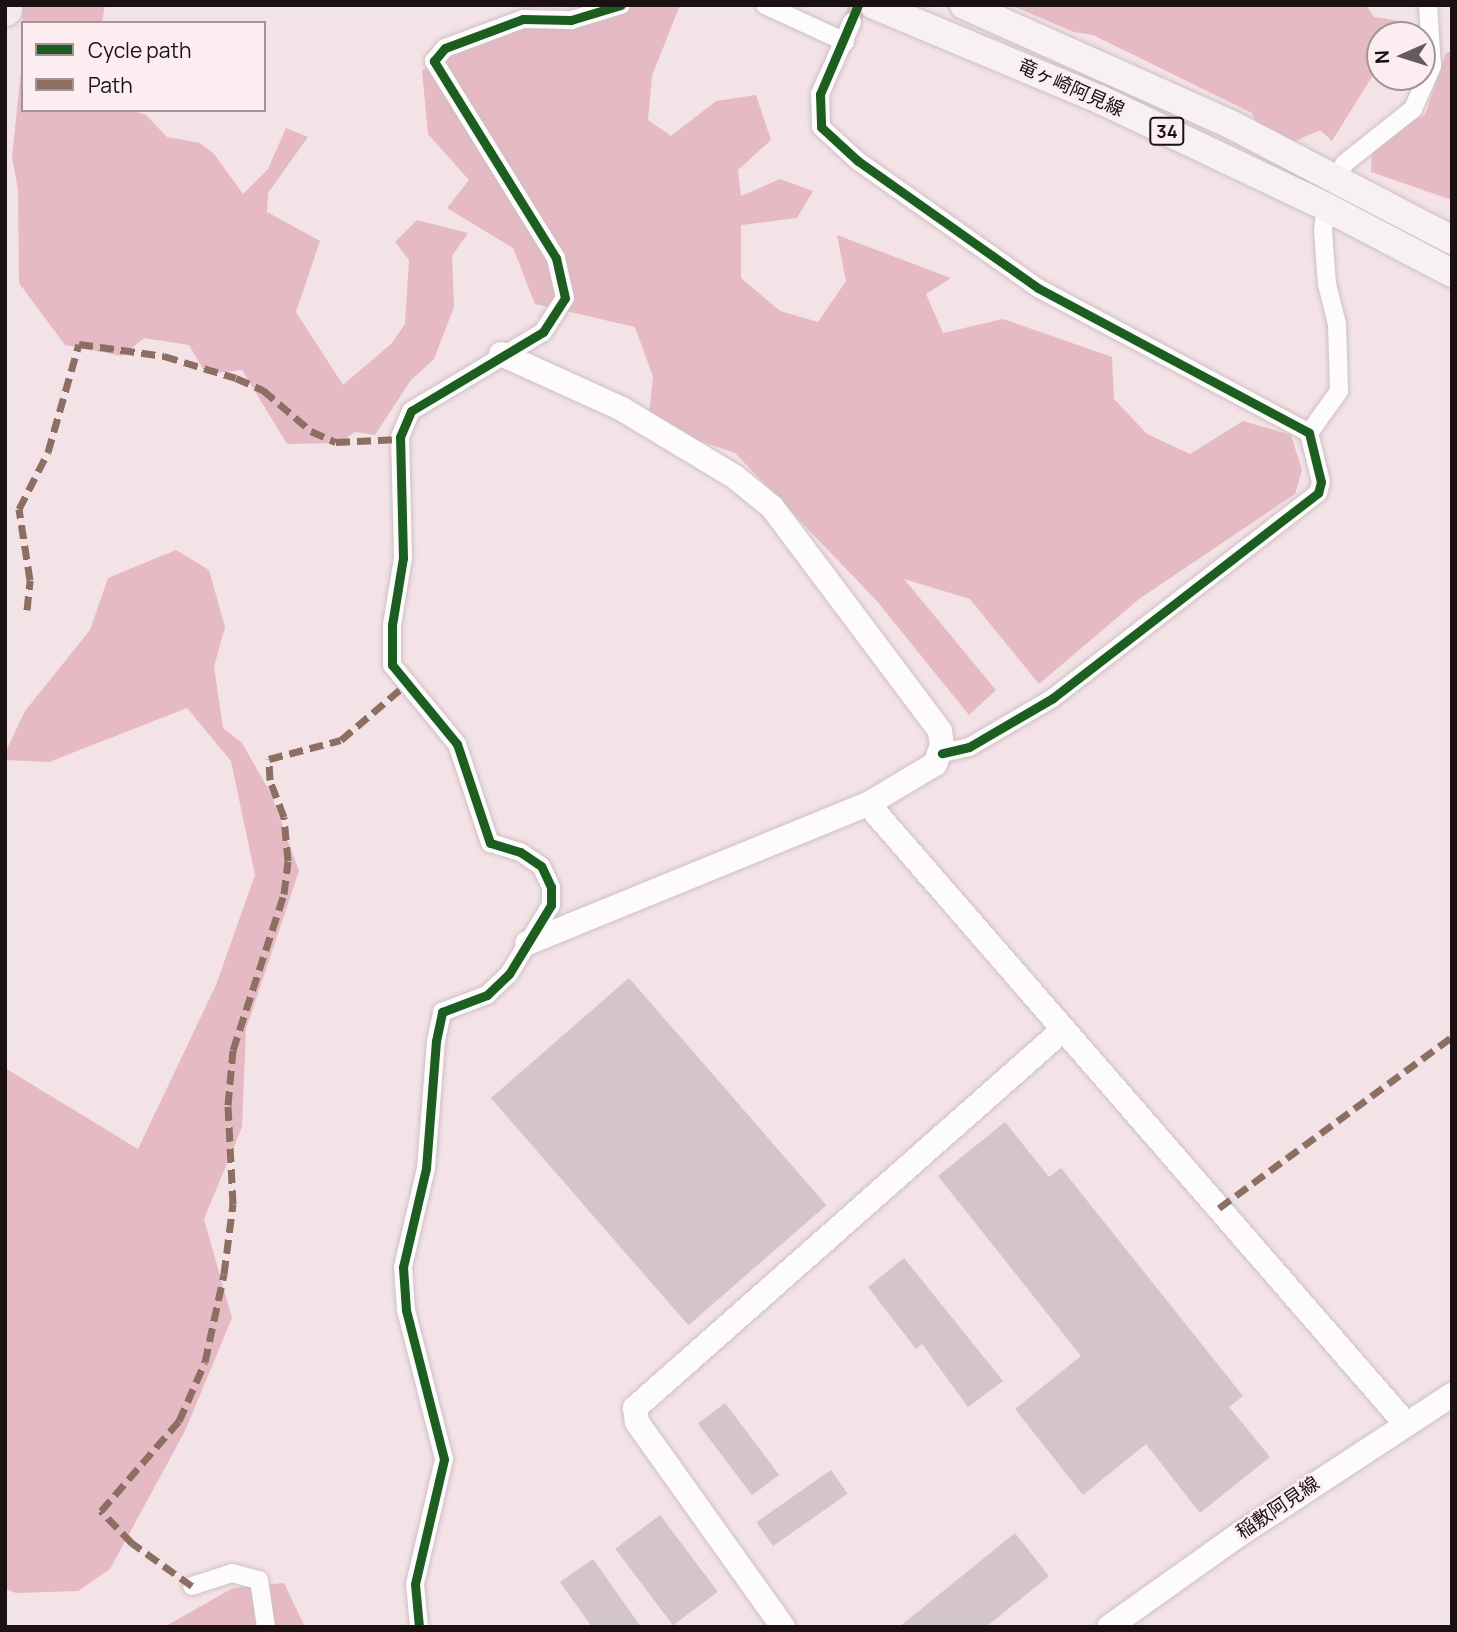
<!DOCTYPE html>
<meta charset="utf-8">
<style>
body{margin:0}
#map{position:relative;width:1457px;height:1632px;overflow:hidden;background:#f3e2e6;font-family:Manrope,"Noto Sans JP",sans-serif}
div>[style]{position:absolute}
[style*='--x']{left:calc(var(--x)*1px);top:calc(var(--y)*1px);width:calc(var(--w)*1px);rotate:calc(var(--a)*1deg)}
.forest>*{inset:0;background:#e6bac4}
.building>*{inset:0;background:#d3c5c8;transform-origin:0 0}
.street-tunnel>*{height:18px;margin-top:-9px;transform-origin:0;background:repeating-linear-gradient(90deg,#d3c2c6 0 18px,transparent 0 27px)}
.roads{filter:drop-shadow(0 0 2px #cdc0c3) drop-shadow(0 0 2px #cdc0c3)}
.street>*{height:18px;margin:-9px;padding:0 9px;transform-origin:9px;border-radius:9px;background:#fdfbfb}
.secondary>*{height:24px;margin:-12px;padding:0 12px;transform-origin:12px;border-radius:12px;background:#fdfbfb}
.primary>*{height:28px;margin:-14px;padding:0 14px;transform-origin:14px;border-radius:14px;background:#f7f1f3}
.highway>*{height:33px;margin:-16.5px;padding:0 16.5px;transform-origin:16.5px;border-radius:16.5px;background:#f4eaed}
.quiet>*{height:7px;margin-top:-3.5px;transform-origin:0;background:repeating-linear-gradient(90deg,#8d6e63 0 14px,transparent 0 21px)}
.cycleway>*{height:9px;margin:-4.5px;padding:0 4.5px;transform-origin:4.5px;border-radius:4.5px;background:#1b5e20}
span{translate:-50% -50%;white-space:nowrap;text-align:center;line-height:1.15;-webkit-text-stroke:5px #fbedf0;paint-order:stroke}
.shield-label span{padding:2px 5px;background:#fbedf0;border:2px solid;border-radius:5px;-webkit-text-stroke-width:0}
.shield-label{font-size:18px;color:#1b1012;font-weight:700}
.street-label{font-size:19px;color:#1b1012}
.frame{position:absolute;inset:0;border:7px solid #1b1012;pointer-events:none}
.legend{position:absolute;left:21px;top:21px;width:245px;height:91px;box-sizing:border-box;background:#fbedf0;border:2px solid #a19597;margin:0;padding:9px 12px;list-style:none;font-size:21px;color:#1b1012}
.legend li{display:flex;align-items:center;gap:14px;height:35px}
.legend b{width:35px;border:2px solid #a19597}
.north{position:absolute;left:1366px;top:21px;width:70px;height:70px;box-sizing:border-box;background:#fbedf0;border:2px solid #a19597;border-radius:50%;rotate:267deg;font-size:19px;font-weight:700;line-height:28px;text-align:center;color:#1b1012}
.north::after{content:'';display:block;margin:auto;width:24px;height:32px;background:#675a5c;clip-path:polygon(50% 0,100% 100%,50% 72%,0 100%)}
</style>
<div id="map">
<div class="forest">
<div style="clip-path:polygon(22px 5px,105px 5px,102px 23px,23px 23px,23px 31px)"></div>
<div style="clip-path:polygon(593px 5px,680px 5px,652px 76px,648px 120px,671px 136px,716px 101px,756px 95px,771px 140px,738px 170px,741px 196px,780px 179px,813px 191px,797px 218px,741px 225px,741px 278px,780px 311px,818px 322px,846px 281px,837px 235px,951px 278px,926px 294px,943px 333px,1003px 319px,1112px 357px,1114px 399px,1147px 434px,1190px 454px,1243px 421px,1291px 435px,1302px 470px,1295px 494px,1139px 599px,1039px 684px,970px 599px,904px 579px,996px 690px,969px 715px,876px 600px,735px 453px,648px 423px,653px 377px,635px 327px,535px 304px,513px 248px,447px 208px,469px 180px,428px 134px,422px 71px,475px 29px)"></div>
<div style="clip-path:polygon(1011px 5px,1366px 5px,1374px 17px,1400px 21px,1415px 35px,1380px 35px,1380px 75px,1373px 75px,1332px 141px,1320px 130px,1293px 142px,1267px 146px,1252px 113px,1093px 35px,1074px 32px)"></div>
<div style="clip-path:polygon(1452px 51px,1452px 200px,1371px 172px,1372px 142px,1425px 115px,1446px 53px)"></div>
<div style="clip-path:polygon(23px 53px,23px 110px,130px 110px,146px 115px,167px 137px,200px 143px,214px 154px,243px 194px,268px 169px,286px 128px,308px 137px,268px 193px,267px 212px,320px 241px,296px 312px,343px 385px,392px 343px,405px 324px,409px 260px,395px 242px,417px 220px,468px 233px,452px 256px,454px 307px,434px 359px,411px 380px,375px 435px,355px 432px,339px 443px,287px 444px,242px 370px,206px 374px,189px 345px,144px 338px,122px 356px,65px 345px,19px 283px,18px 190px,12px 157px)"></div>
<div style="clip-path:polygon(176px 550px,209px 570px,225px 627px,214px 667px,223px 728px,242px 743px,271px 794px,299px 871px,246px 1029px,242px 1127px,204px 1219px,232px 1318px,185px 1431px,110px 1569px,78px 1591px,16px 1593px,5px 1589px,5px 1068px,138px 1149px,216px 985px,255px 875px,231px 761px,187px 708px,49px 762px,5px 760px,5px 753px,25px 711px,90px 630px,108px 578px)"></div>
<div style="clip-path:polygon(284px 1583px,305px 1627px,164px 1627px,233px 1588px)"></div>
</div>
<div class="building">
<div style="left:629px;top:978px;width:301px;height:183px;rotate:49deg"></div>
<div style="clip-path:polygon(1005px 1122px,1049px 1177px,1061px 1168px,1243px 1396px,1229px 1407px,1270px 1457px,1200px 1513px,1146px 1444px,1083px 1495px,1015px 1409px,1081px 1356px,938px 1176px)"></div>
<div style="clip-path:polygon(904px 1258px,1003px 1381px,968px 1407px,922px 1344px,916px 1349px,868px 1287px)"></div>
<div style="left:725px;top:1403px;width:90px;height:34px;rotate:53deg"></div>
<div style="left:831px;top:1470px;width:29px;height:91px;rotate:55deg"></div>
<div style="left:660px;top:1515px;width:96px;height:56px;rotate:53deg"></div>
<div style="clip-path:polygon(1015px 1533px,1049px 1576px,986px 1627px,899px 1627px)"></div>
<div style="clip-path:polygon(593px 1559px,641px 1627px,592px 1627px,560px 1582px)"></div>
</div>
<div class="street-tunnel">
<div style="--x:852;--y:22;--w:18;--a:-71"></div>
</div>
<div class="roads">
<div class="street">
<div style="--x:765;--y:5;--w:88;--a:24.8"></div>
<div style="--x:852;--y:22;--w:79;--a:114"></div>
<div style="--x:820;--y:94;--w:33;--a:88"></div>
<div style="--x:821;--y:127;--w:50;--a:42.6"></div>
<div style="--x:858;--y:161;--w:220;--a:35.2"></div>
<div style="--x:1038;--y:288;--w:307;--a:28.1"></div>
<div style="--x:1309;--y:433;--w:50;--a:76.2"></div>
<div style="--x:1321;--y:482;--w:11;--a:105"></div>
<div style="--x:1318;--y:493;--w:335;--a:142.3"></div>
<div style="--x:1053;--y:698;--w:97;--a:149.7"></div>
<div style="--x:969;--y:747;--w:28;--a:167"></div>
<div style="--x:1335;--y:179;--w:19;--a:-58"></div>
<div style="--x:1345;--y:163;--w:87;--a:-38.5"></div>
<div style="--x:1413;--y:109;--w:47;--a:-66.2"></div>
<div style="--x:1432;--y:66;--w:61;--a:-93.8"></div>
<div style="--x:1309;--y:433;--w:52;--a:-54.5"></div>
<div style="--x:1339;--y:391;--w:67;--a:-91.7"></div>
<div style="--x:1337;--y:324;--w:41;--a:-104"></div>
<div style="--x:1327;--y:284;--w:54;--a:-94.2"></div>
<div style="--x:1323;--y:230;--w:23;--a:-83"></div>
<div style="--x:192;--y:1586;--w:42;--a:-18"></div>
<div style="--x:232;--y:1573;--w:28;--a:15"></div>
<div style="--x:259;--y:1580;--w:48;--a:81.5"></div>
<div style="--x:419;--y:1627;--w:43;--a:-95.3"></div>
<div style="--x:415;--y:1584;--w:128;--a:-76.9"></div>
<div style="--x:444;--y:1459;--w:154;--a:-104.3"></div>
<div style="--x:406;--y:1310;--w:43;--a:-94"></div>
<div style="--x:403;--y:1267;--w:102;--a:-76.9"></div>
<div style="--x:426;--y:1168;--w:127;--a:-85.5"></div>
<div style="--x:436;--y:1041;--w:30;--a:-78"></div>
<div style="--x:442;--y:1012;--w:48;--a:-20.7"></div>
<div style="--x:487;--y:995;--w:30;--a:-44"></div>
<div style="--x:509;--y:974;--w:81;--a:-58.7"></div>
<div style="--x:551;--y:905;--w:18;--a:-90"></div>
<div style="--x:551;--y:887;--w:23;--a:-115"></div>
<div style="--x:541;--y:866;--w:25;--a:-146"></div>
<div style="--x:520;--y:852;--w:31;--a:-163"></div>
<div style="--x:490;--y:843;--w:104;--a:-108.4"></div>
<div style="--x:457;--y:744;--w:102;--a:-129.4"></div>
<div style="--x:392;--y:665;--w:40;--a:-90"></div>
<div style="--x:392;--y:625;--w:68;--a:-80.7"></div>
<div style="--x:403;--y:558;--w:121;--a:-91.4"></div>
<div style="--x:400;--y:437;--w:28;--a:-67"></div>
<div style="--x:411;--y:411;--w:154;--a:-30.9"></div>
<div style="--x:543;--y:332;--w:40;--a:-57.1"></div>
<div style="--x:565;--y:298;--w:41;--a:-102.7"></div>
<div style="--x:556;--y:258;--w:232;--a:-121.8"></div>
<div style="--x:434;--y:61;--w:17;--a:-50"></div>
<div style="--x:445;--y:48;--w:83;--a:-20.4"></div>
<div style="--x:523;--y:19;--w:48;--a:1.2"></div>
<div style="--x:571;--y:20;--w:52;--a:-16.7"></div>
</div>
<div class="secondary">
<div style="--x:501;--y:354;--w:133;--a:24.4"></div>
<div style="--x:622;--y:409;--w:132;--a:31"></div>
<div style="--x:735;--y:477;--w:48;--a:39"></div>
<div style="--x:772;--y:507;--w:280;--a:53.1"></div>
<div style="--x:940;--y:731;--w:14;--a:82"></div>
<div style="--x:942;--y:745;--w:20;--a:110"></div>
<div style="--x:935;--y:764;--w:78;--a:149.2"></div>
<div style="--x:868;--y:804;--w:368;--a:157.8"></div>
<div style="--x:868;--y:804;--w:821;--a:49.05"></div>
<div style="--x:783;--y:1627;--w:252;--a:-125.5"></div>
<div style="--x:637;--y:1422;--w:14;--a:-98"></div>
<div style="--x:635;--y:1408;--w:572;--a:-41.46"></div>
<div style="--x:1109;--y:1627;--w:161;--a:-35.4"></div>
<div style="--x:1240;--y:1534;--w:254;--a:-33.3"></div>
</div>
<div class="primary">
<div style="--x:874;--y:5;--w:244;--a:22.7"></div>
<div style="--x:1099;--y:99;--w:251;--a:25.4"></div>
<div style="--x:1326;--y:207;--w:142;--a:27.6"></div>
<div style="--x:964;--y:5;--w:294;--a:24.1"></div>
<div style="--x:1232;--y:125;--w:248;--a:27.6"></div>
</div>
<div class="highway">
<div style="--x:5;--y:9;--w:4;--a:-90"></div>
</div>
</div>
<div class="quiet">
<div style="--x:27;--y:610;--w:30;--a:-84"></div>
<div style="--x:30;--y:580;--w:72;--a:-98.8"></div>
<div style="--x:19;--y:509;--w:64;--a:-63"></div>
<div style="--x:48;--y:452;--w:112;--a:-74"></div>
<div style="--x:79;--y:344;--w:86;--a:8"></div>
<div style="--x:164;--y:356;--w:75;--a:17"></div>
<div style="--x:236;--y:378;--w:30;--a:24"></div>
<div style="--x:263;--y:390;--w:63;--a:40.5"></div>
<div style="--x:311;--y:431;--w:27;--a:24"></div>
<div style="--x:336;--y:442;--w:64;--a:-2.7"></div>
<div style="--x:1219;--y:1208;--w:289;--a:-36.3"></div>
<div style="--x:192;--y:1586;--w:74;--a:-144.4"></div>
<div style="--x:132;--y:1543;--w:45;--a:-134.1"></div>
<div style="--x:101;--y:1511;--w:119;--a:-49.1"></div>
<div style="--x:179;--y:1421;--w:64;--a:-66.2"></div>
<div style="--x:205;--y:1362;--w:90;--a:-77.8"></div>
<div style="--x:224;--y:1274;--w:71;--a:-82.7"></div>
<div style="--x:233;--y:1204;--w:99;--a:-92.9"></div>
<div style="--x:228;--y:1105;--w:55;--a:-84.8"></div>
<div style="--x:233;--y:1050;--w:164;--a:-71.9"></div>
<div style="--x:284;--y:894;--w:33;--a:-83"></div>
<div style="--x:288;--y:861;--w:44;--a:-95.2"></div>
<div style="--x:284;--y:817;--w:40;--a:-111"></div>
<div style="--x:270;--y:780;--w:21;--a:-93"></div>
<div style="--x:269;--y:759;--w:74;--a:-14.8"></div>
<div style="--x:341;--y:740;--w:89;--a:-40.5"></div>
</div>
<div class="cycleway">
<div style="--x:858;--y:5;--w:97;--a:113.1"></div>
<div style="--x:820;--y:94;--w:33;--a:88"></div>
<div style="--x:821;--y:127;--w:50;--a:42.6"></div>
<div style="--x:858;--y:161;--w:220;--a:35.2"></div>
<div style="--x:1038;--y:288;--w:307;--a:28.1"></div>
<div style="--x:1309;--y:433;--w:50;--a:76.2"></div>
<div style="--x:1321;--y:482;--w:11;--a:105"></div>
<div style="--x:1318;--y:493;--w:335;--a:142.3"></div>
<div style="--x:1053;--y:698;--w:97;--a:149.7"></div>
<div style="--x:969;--y:747;--w:28;--a:167"></div>
<div style="--x:419;--y:1627;--w:43;--a:-95.3"></div>
<div style="--x:415;--y:1584;--w:128;--a:-76.9"></div>
<div style="--x:444;--y:1459;--w:154;--a:-104.3"></div>
<div style="--x:406;--y:1310;--w:43;--a:-94"></div>
<div style="--x:403;--y:1267;--w:102;--a:-76.9"></div>
<div style="--x:426;--y:1168;--w:127;--a:-85.5"></div>
<div style="--x:436;--y:1041;--w:30;--a:-78"></div>
<div style="--x:442;--y:1012;--w:48;--a:-20.7"></div>
<div style="--x:487;--y:995;--w:30;--a:-44"></div>
<div style="--x:509;--y:974;--w:81;--a:-58.7"></div>
<div style="--x:551;--y:905;--w:18;--a:-90"></div>
<div style="--x:551;--y:887;--w:23;--a:-115"></div>
<div style="--x:541;--y:866;--w:25;--a:-146"></div>
<div style="--x:520;--y:852;--w:31;--a:-163"></div>
<div style="--x:490;--y:843;--w:104;--a:-108.4"></div>
<div style="--x:457;--y:744;--w:102;--a:-129.4"></div>
<div style="--x:392;--y:665;--w:40;--a:-90"></div>
<div style="--x:392;--y:625;--w:68;--a:-80.7"></div>
<div style="--x:403;--y:558;--w:121;--a:-91.4"></div>
<div style="--x:400;--y:437;--w:28;--a:-67"></div>
<div style="--x:411;--y:411;--w:154;--a:-30.9"></div>
<div style="--x:543;--y:332;--w:40;--a:-57.1"></div>
<div style="--x:565;--y:298;--w:41;--a:-102.7"></div>
<div style="--x:556;--y:258;--w:232;--a:-121.8"></div>
<div style="--x:434;--y:61;--w:17;--a:-50"></div>
<div style="--x:445;--y:48;--w:83;--a:-20.4"></div>
<div style="--x:523;--y:19;--w:48;--a:1.2"></div>
<div style="--x:571;--y:20;--w:52;--a:-16.7"></div>
</div>
<div class="shield-label">
<span style="left:1167px;top:131px">34</span>
</div>
<div class="street-label">
<span style="left:1071px;top:88px;rotate:24deg">竜ヶ崎阿見線</span>
<span style="left:1278px;top:1508px;rotate:-34deg">稲敷阿見線</span>
</div>
<div class="frame"></div>
<ul class="legend">
<li><b style="height:9px;background:#1b5e20"></b>Cycle path</li>
<li><b style="height:9px;background:#8d6e63"></b>Path</li>
</ul>
<div class="north">N</div>
</div>
